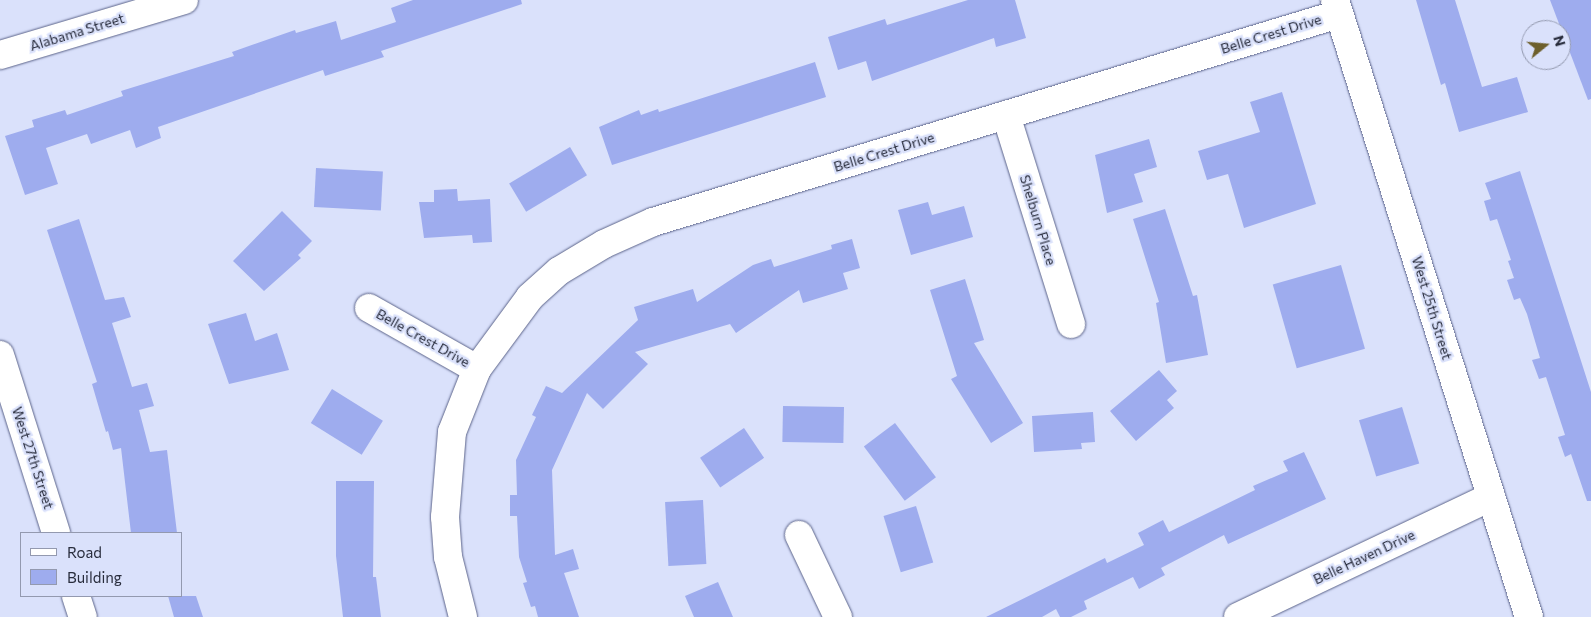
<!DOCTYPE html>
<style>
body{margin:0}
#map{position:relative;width:1591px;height:617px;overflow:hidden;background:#dae1fb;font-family:Commissioner,sans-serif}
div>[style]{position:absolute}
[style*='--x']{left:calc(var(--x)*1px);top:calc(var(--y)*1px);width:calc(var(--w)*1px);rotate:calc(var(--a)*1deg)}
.building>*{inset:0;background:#9eacee;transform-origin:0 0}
.roads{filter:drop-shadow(0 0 1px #5c648a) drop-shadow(0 0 1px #5c648a)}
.street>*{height:28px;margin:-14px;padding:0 14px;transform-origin:14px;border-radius:14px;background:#fff}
.secondary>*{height:28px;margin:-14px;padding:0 14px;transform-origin:14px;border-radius:14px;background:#fff}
span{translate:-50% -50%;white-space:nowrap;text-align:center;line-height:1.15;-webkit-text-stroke:4.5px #dae1fb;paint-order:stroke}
.street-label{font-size:14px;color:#282c3c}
.legend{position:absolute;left:20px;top:532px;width:162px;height:65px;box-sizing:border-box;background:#dae1fb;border:1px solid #9399af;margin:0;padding:6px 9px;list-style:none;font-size:15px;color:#282c3c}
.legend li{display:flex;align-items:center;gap:10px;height:25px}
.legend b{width:25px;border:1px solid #9399af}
.north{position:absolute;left:1521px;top:20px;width:50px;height:50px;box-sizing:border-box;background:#dae1fb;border:1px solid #9399af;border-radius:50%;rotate:73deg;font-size:14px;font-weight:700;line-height:20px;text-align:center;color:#282c3c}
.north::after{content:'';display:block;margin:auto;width:18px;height:22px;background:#6d5f2c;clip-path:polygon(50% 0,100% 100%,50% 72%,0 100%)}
</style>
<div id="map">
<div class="building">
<div style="clip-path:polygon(413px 0,521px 0,522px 4px,381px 51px,384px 57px,325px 76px,323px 70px,158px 127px,161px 138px,136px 148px,130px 130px,91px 144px,87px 134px,46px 148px,58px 184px,25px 195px,5px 136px,34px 127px,32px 120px,65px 110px,67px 115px,123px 96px,121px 91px,234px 56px,232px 52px,295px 30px,296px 33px,336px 21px,341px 40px,396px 22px,391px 8px)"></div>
<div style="clip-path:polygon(968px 0,1015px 0,1026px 38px,996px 47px,994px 38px,872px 81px,866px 61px,838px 70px,828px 37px,885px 19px,887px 25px)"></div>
<div style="clip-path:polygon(1416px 0,1455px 0,1482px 87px,1517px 77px,1528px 112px,1459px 132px,1445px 83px,1441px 85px)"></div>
<div style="clip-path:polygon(1550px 0,1591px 0,1591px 99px,1588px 100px)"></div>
<div style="clip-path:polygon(815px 62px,826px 97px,612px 165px,599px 127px,639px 110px,641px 115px,658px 109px,659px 112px)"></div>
<div style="clip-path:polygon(1282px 92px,1316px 204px,1244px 228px,1228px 174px,1207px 180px,1198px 151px,1260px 132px,1250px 102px)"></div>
<div style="clip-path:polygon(1149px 139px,1157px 167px,1134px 174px,1143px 202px,1107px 213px,1095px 155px)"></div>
<div style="left:570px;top:147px;width:33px;height:71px;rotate:59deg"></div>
<div style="left:316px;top:168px;width:67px;height:39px;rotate:3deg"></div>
<div style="clip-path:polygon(1520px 171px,1591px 392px,1591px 501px,1587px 501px,1571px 454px,1565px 457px,1558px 437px,1565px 435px,1546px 377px,1539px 379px,1532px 360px,1540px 358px,1527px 314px,1520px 298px,1514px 300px,1507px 280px,1514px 278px,1508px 261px,1511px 260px,1497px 219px,1490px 221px,1484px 201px,1491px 199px,1485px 183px)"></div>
<div style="clip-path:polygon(457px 189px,458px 201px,490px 199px,492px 242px,473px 243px,472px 235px,424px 238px,419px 202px,434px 202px,434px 190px)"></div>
<div style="clip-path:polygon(928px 202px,932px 215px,964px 206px,973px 237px,911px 255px,898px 210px)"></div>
<div style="clip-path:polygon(1165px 209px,1193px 296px,1197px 295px,1208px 355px,1166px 363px,1156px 303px,1159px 302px,1133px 219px)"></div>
<div style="clip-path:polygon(282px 211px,312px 241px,298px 255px,301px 258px,264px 291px,233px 261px)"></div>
<div style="clip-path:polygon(79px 219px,105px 300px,124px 297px,131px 317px,112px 323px,132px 387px,147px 383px,154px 406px,139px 410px,150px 452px,167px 450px,177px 533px,131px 533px,121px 448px,113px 450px,108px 431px,106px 432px,92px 384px,97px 382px,47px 230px)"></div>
<div style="clip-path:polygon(852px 239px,860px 268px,843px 273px,848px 289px,803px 303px,799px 290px,736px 333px,730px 324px,635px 352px,648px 364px,603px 409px,587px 393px,552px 470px,555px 555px,573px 549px,579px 569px,564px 573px,579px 617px,538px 617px,535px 606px,531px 607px,523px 583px,527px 582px,519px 557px,517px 516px,510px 516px,510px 495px,517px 495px,516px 460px,536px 417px,532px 415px,546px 386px,562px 393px,638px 320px,634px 307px,693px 289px,697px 302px,753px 265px,771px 259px,774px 267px,832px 249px,831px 245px)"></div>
<div style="left:1341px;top:265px;width:87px;height:71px;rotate:74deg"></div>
<div style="clip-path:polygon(965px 279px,984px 340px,974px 343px,1023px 423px,991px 443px,951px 379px,957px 376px,930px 290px)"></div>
<div style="clip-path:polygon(246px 313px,255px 341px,277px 333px,289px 370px,229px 384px,208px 324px)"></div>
<div style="clip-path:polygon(1159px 370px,1177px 391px,1167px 400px,1174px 408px,1136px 441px,1110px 411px)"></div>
<div style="left:332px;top:389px;width:60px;height:40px;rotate:32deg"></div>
<div style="left:783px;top:406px;width:61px;height:36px;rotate:1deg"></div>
<div style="left:1402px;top:407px;width:59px;height:45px;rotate:73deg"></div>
<div style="clip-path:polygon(1093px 412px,1095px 442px,1081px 443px,1082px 449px,1034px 452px,1032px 416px)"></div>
<div style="left:895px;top:423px;width:68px;height:39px;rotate:53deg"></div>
<div style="left:744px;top:428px;width:36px;height:53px;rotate:56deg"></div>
<div style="clip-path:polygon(1304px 452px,1326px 499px,1228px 544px,1224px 535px,1161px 568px,1165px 575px,1139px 589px,1133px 577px,1084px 601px,1087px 609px,1071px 617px,1060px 617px,1056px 609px,1042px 617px,986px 617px,1105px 558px,1107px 563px,1144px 545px,1138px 533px,1163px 520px,1169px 532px,1255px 490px,1253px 486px,1288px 471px,1283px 461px)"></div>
<div style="clip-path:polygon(336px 481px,374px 481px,373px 577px,376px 577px,381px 617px,343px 617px,336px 556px)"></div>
<div style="left:703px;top:500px;width:64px;height:38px;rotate:87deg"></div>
<div style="left:916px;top:506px;width:59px;height:34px;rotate:73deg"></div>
<div style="clip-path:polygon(718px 582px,733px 617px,694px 617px,685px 596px)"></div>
<div style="clip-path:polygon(168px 596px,196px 596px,203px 617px,174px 617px)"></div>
</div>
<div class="roads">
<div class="street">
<div style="--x:1335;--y:0;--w:647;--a:72.55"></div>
<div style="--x:1006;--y:115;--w:219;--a:72.7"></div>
<div style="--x:369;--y:308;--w:124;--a:29.5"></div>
<div style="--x:799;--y:535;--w:91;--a:64.6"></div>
<div style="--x:463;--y:617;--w:62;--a:-104"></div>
<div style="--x:448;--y:557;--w:40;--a:-94.3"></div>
<div style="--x:445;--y:517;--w:85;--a:-85.3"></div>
<div style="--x:452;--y:432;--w:68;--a:-68.4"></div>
<div style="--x:477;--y:369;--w:89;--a:-53.6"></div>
<div style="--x:530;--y:297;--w:39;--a:-42"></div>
<div style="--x:559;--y:271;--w:52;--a:-31"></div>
<div style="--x:604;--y:244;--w:54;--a:-24.2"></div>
<div style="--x:653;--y:222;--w:717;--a:-16.87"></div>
<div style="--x:1238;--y:617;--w:280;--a:-25.4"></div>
</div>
<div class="secondary">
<div style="--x:0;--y:55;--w:192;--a:-16.6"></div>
<div style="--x:0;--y:355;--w:187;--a:72.5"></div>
<div style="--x:76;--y:596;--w:22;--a:72"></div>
</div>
</div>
<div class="street-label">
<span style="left:77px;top:32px;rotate:-17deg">Alabama Street</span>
<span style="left:1271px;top:34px;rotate:-17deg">Belle Crest Drive</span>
<span style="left:884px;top:152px;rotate:-17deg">Belle Crest Drive</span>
<span style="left:1038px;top:220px;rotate:73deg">Shelburn Place</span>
<span style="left:1432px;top:308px;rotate:73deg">West 25th Street</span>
<span style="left:423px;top:338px;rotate:29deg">Belle Crest Drive</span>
<span style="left:33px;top:458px;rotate:72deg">West 27th Street</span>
<span style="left:1364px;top:557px;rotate:-25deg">Belle Haven Drive</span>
</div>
<ul class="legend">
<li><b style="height:6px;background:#fff"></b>Road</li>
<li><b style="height:14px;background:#9eacee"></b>Building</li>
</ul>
<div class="north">N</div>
</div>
